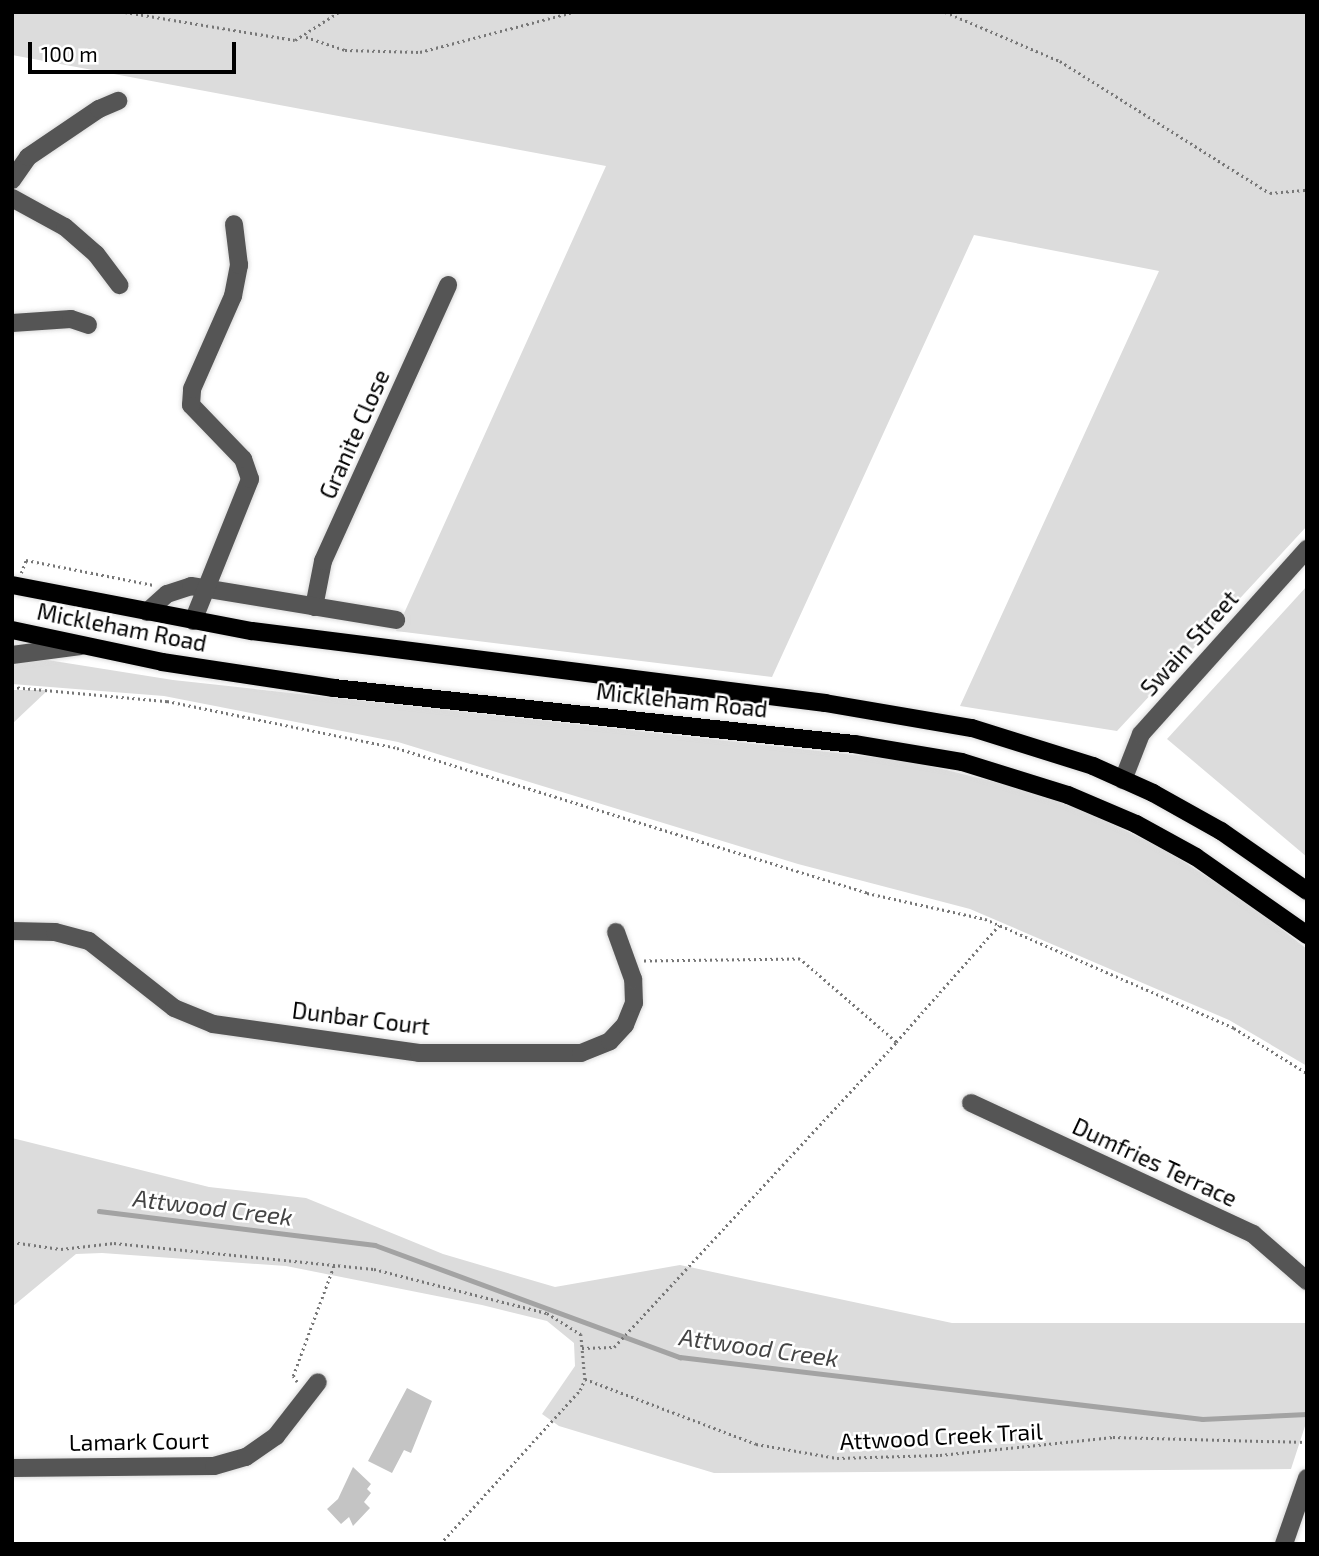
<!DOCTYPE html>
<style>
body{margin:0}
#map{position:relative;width:1319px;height:1556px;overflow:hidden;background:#fff;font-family:"Exo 2",sans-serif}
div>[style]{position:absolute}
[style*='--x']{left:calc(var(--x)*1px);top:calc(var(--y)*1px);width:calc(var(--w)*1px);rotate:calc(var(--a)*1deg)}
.green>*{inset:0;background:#dcdcdc}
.stream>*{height:4.5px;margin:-2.25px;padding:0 2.25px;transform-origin:2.25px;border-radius:2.25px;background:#a3a3a3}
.building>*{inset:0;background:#c4c4c4}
.path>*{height:2.5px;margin-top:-1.25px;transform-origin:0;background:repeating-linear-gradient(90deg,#777 0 2px,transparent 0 5.5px)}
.roads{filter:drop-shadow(0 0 2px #dbdbdb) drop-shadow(0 0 2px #dbdbdb)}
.minor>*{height:18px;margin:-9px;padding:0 9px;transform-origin:9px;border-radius:9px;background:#555}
.major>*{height:18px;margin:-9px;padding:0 9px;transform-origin:9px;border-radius:9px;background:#000}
span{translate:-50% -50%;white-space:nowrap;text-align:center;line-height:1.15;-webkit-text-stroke:5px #fff;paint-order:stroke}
.street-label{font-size:23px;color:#000}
.water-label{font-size:24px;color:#444;font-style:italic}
.frame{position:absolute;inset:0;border:14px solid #000;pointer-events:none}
.scale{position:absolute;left:28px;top:42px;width:208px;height:32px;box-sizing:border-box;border:4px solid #000;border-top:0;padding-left:9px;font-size:21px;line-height:24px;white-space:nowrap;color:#000;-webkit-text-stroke:5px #fff;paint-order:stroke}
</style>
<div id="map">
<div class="green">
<div style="clip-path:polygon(12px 12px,1307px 12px,1307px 526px,1117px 731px,960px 706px,1159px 271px,974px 235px,772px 677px,396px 631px,606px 166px,12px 55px)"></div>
<div style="clip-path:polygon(1307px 586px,1307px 857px,1167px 739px)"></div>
<div style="clip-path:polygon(35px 658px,173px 680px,910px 761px,1035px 792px,1098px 817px,1167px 851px,1248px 903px,1307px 949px,1307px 1066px,1229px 1020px,970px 909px,798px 864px,398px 742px,164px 696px,12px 684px,12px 663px)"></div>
<div style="clip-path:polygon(12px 690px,48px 690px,12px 724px)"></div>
<div style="clip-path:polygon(12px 1138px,209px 1187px,306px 1198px,443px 1254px,555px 1287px,680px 1265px,952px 1323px,1307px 1323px,1307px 1420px,1291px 1469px,714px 1473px,559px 1426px,542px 1414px,575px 1366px,574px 1343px,547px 1321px,482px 1305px,286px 1266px,102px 1253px,76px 1254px,12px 1307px)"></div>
</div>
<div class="stream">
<div style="--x:99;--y:1211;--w:278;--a:7"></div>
<div style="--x:375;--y:1245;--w:325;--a:20.2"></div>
<div style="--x:680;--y:1357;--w:526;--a:6.77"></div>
<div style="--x:1202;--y:1419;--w:105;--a:-2.7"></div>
</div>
<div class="building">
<div style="clip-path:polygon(407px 1388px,432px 1401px,411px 1453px,404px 1450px,392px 1473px,368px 1461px)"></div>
<div style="clip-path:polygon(353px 1467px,371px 1484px,367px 1489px,371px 1493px,364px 1502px,370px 1508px,353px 1526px,349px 1517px,341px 1524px,327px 1509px,338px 1499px)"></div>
</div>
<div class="path">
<div style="--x:125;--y:12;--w:172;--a:9.4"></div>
<div style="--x:295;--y:40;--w:52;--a:-32.5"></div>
<div style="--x:698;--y:12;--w:3;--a:0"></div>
<div style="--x:945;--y:12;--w:125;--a:23.1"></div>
<div style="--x:1060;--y:61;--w:248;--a:32.2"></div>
<div style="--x:1270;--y:193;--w:37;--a:-5"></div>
<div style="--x:306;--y:37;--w:41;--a:18.4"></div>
<div style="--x:345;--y:50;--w:75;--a:1.5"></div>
<div style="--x:420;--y:52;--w:159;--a:-14.6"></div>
<div style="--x:21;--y:573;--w:14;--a:-69"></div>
<div style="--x:26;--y:560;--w:130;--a:11.1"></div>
<div style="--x:12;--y:687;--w:156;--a:5.2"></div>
<div style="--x:167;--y:701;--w:235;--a:11.5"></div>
<div style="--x:397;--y:748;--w:492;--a:17.1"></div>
<div style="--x:867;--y:893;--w:121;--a:12.4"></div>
<div style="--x:985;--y:919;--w:272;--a:23.6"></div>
<div style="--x:1234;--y:1028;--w:86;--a:31.7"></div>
<div style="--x:896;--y:1042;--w:156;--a:-48.6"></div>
<div style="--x:12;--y:1242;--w:49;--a:8.1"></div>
<div style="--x:61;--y:1249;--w:53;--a:-6.5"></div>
<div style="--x:114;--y:1243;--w:261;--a:5.7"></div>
<div style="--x:374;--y:1269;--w:179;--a:14.3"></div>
<div style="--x:547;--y:1313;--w:40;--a:32"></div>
<div style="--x:581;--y:1334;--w:45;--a:84.9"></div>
<div style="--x:585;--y:1379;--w:183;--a:20.8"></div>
<div style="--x:756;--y:1444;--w:82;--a:9.8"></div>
<div style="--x:837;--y:1458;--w:103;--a:-1.7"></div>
<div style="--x:940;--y:1455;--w:174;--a:-5.9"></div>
<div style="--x:1113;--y:1437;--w:194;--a:1.5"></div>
<div style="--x:582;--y:1348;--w:32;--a:-2"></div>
<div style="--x:614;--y:1347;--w:415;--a:-47.2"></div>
<div style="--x:896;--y:1042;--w:127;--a:-139.2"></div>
<div style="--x:800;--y:959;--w:156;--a:179.3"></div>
<div style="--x:297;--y:1382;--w:7;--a:-124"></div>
<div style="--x:293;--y:1376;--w:118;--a:-69.7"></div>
<div style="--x:440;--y:1544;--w:208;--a:-47.7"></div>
<div style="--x:580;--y:1390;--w:12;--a:-66"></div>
</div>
<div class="roads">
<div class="minor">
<div style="--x:12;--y:180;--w:28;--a:-55"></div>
<div style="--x:28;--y:157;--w:86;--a:-34.1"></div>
<div style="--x:99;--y:109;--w:21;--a:-23"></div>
<div style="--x:12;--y:198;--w:60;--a:28.7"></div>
<div style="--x:65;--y:227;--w:41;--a:41.1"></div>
<div style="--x:96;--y:254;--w:39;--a:53"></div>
<div style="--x:12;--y:323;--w:59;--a:-3.9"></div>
<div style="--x:71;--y:319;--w:18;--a:19"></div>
<div style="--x:314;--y:607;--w:47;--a:-78.9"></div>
<div style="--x:323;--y:561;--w:303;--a:-65.6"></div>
<div style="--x:147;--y:612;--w:27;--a:-42"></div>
<div style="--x:167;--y:594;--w:25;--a:-18"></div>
<div style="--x:191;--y:586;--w:208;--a:9.4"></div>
<div style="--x:193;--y:621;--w:153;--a:-68.1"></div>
<div style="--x:250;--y:479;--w:21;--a:-109"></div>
<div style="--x:243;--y:459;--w:75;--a:-133.9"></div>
<div style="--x:191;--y:405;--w:16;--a:-86"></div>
<div style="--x:192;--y:389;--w:102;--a:-66.2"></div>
<div style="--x:233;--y:296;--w:32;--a:-79"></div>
<div style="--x:239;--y:265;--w:41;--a:-97"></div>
<div style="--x:12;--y:655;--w:69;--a:-7.5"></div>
<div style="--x:1123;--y:780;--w:49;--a:-68.6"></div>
<div style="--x:1141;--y:734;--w:249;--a:-48.1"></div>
<div style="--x:12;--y:931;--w:43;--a:1.3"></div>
<div style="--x:55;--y:932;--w:35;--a:15"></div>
<div style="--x:89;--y:941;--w:108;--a:38.2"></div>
<div style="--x:174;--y:1008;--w:42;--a:22.3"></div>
<div style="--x:213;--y:1024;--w:208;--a:8"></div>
<div style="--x:419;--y:1053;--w:162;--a:0"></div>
<div style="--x:581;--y:1053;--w:31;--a:-22"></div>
<div style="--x:610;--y:1041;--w:22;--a:-47"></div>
<div style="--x:625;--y:1025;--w:24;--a:-68"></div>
<div style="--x:634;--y:1003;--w:24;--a:-92"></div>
<div style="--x:633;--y:979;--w:50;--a:-109.9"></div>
<div style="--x:971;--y:1103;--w:311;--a:24.9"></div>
<div style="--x:1253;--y:1234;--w:72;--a:41"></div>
<div style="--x:12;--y:1468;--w:202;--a:-0.6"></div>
<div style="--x:214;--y:1466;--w:33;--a:-16"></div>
<div style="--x:246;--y:1457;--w:37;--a:-35"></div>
<div style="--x:276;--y:1436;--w:68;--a:-52.1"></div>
<div style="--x:1284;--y:1544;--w:70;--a:-70.8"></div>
</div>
<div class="major">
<div style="--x:12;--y:585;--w:244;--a:10.9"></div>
<div style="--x:252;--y:631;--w:578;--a:7.16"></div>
<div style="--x:825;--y:703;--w:149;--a:9.7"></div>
<div style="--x:972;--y:728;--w:127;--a:17.4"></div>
<div style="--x:1093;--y:766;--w:66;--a:24.2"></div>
<div style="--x:1153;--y:793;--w:78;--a:29.2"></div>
<div style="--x:1221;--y:831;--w:105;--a:34.9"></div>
<div style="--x:12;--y:630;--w:153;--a:12"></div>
<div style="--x:162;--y:662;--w:174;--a:8.6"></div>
<div style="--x:334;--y:688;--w:523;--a:6.15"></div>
<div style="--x:854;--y:744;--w:109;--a:9.5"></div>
<div style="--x:962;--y:762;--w:111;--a:17.3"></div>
<div style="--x:1068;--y:795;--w:74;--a:23.1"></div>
<div style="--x:1136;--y:824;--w:68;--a:28.8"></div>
<div style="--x:1196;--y:857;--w:136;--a:35.1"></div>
</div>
</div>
<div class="street-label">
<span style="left:354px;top:434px;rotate:-66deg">Granite Close</span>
<span style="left:122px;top:627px;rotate:11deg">Mickleham Road</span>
<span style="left:1189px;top:643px;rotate:-48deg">Swain Street</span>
<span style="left:682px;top:700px;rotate:6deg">Mickleham Road</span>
<span style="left:361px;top:1018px;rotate:7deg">Dunbar Court</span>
<span style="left:1155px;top:1162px;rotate:25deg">Dumfries Terrace</span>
<span style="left:941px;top:1436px;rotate:-3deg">Attwood Creek Trail</span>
<span style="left:139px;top:1441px;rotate:-1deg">Lamark Court</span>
</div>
<div class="water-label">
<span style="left:213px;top:1207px;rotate:7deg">Attwood Creek</span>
<span style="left:759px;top:1347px;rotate:8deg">Attwood Creek</span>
</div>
<div class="frame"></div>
<div class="scale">100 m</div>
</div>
